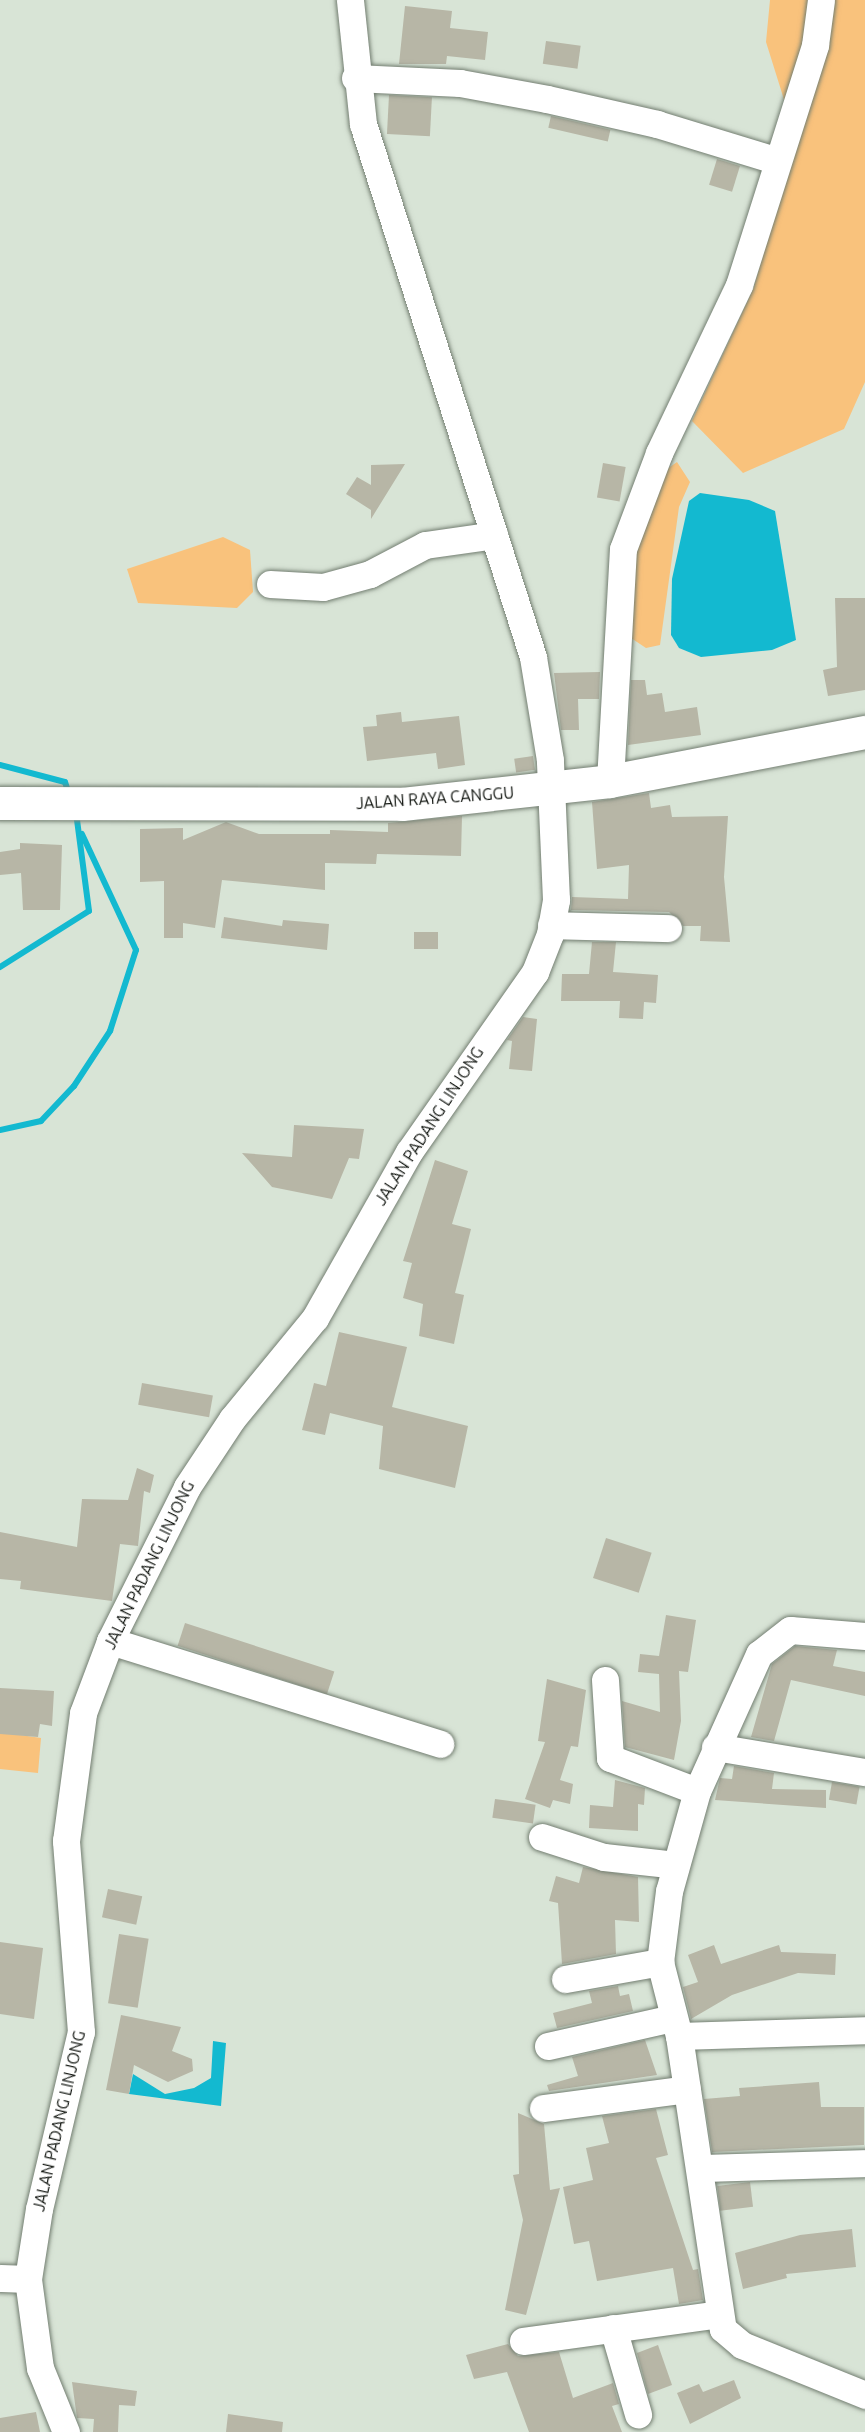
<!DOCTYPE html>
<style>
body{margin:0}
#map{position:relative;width:865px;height:2432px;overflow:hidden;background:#d8e4d6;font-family:Ubuntu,sans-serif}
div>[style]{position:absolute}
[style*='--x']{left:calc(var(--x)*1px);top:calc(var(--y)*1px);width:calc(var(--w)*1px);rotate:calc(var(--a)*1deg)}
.green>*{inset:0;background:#f9c27c}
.water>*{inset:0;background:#13b9d0}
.stream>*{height:6px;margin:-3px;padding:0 3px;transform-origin:3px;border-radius:3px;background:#13b9d0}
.building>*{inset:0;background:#b7b6a6;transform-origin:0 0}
.roads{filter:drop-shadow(0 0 2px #737e71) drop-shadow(0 0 2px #737e71)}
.minor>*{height:27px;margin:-13.5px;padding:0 13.5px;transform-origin:13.5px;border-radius:13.5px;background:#fff}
.major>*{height:33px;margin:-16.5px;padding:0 16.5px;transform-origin:16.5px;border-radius:16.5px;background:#fff}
span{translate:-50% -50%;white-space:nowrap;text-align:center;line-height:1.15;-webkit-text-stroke:6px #fff;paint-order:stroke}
.street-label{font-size:16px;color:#131712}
</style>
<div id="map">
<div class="green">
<div style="clip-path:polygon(770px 0,865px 0,865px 382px,844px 429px,743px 473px,692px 421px,754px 287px,796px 138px,766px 42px)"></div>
<div style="clip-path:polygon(677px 462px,690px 482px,679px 507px,660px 645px,646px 648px,631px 638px,637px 528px,660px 474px)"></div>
<div style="clip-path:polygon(223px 537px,250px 550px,253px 592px,237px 608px,138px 603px,127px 569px)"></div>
<div style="clip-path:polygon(0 1732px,41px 1738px,38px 1773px,0 1769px)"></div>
</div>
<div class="water">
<div style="clip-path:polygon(700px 493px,749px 500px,775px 511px,796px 640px,772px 650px,701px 657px,679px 648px,671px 635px,672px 579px,689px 501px)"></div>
<div style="clip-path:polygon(213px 2041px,226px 2043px,221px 2106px,129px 2094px,133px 2074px,165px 2094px,194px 2088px,211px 2078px)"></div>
</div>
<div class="stream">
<div style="--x:0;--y:765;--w:67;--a:14.7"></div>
<div style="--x:65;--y:782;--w:13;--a:72"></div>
<div style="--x:0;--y:967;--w:105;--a:-32.2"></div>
<div style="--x:89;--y:911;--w:100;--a:-97.5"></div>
<div style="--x:0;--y:1130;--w:42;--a:-12.4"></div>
<div style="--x:41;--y:1121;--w:48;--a:-46.7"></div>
<div style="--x:74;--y:1086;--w:66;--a:-56.8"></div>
<div style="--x:110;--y:1031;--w:85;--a:-72.2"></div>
<div style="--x:136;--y:950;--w:128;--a:-115"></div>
</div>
<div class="building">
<div style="clip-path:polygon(405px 6px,452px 11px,450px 28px,488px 32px,485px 60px,447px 56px,446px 64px,399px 64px)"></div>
<div style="left:546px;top:41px;width:35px;height:23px;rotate:8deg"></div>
<div style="left:389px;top:95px;width:43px;height:39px;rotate:3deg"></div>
<div style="left:551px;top:116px;width:61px;height:12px;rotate:13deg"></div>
<div style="left:717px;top:159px;width:24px;height:27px;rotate:17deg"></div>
<div style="left:603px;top:463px;width:23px;height:35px;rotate:10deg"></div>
<div style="clip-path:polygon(405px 464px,371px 519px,371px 510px,346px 494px,357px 477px,371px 485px,371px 465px)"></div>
<div style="clip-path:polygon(835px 598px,865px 598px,865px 690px,828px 696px,823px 670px,837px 667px)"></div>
<div style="clip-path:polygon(600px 672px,599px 699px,578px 699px,579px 730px,561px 730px,554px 673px)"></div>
<div style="clip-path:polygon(631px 680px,645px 680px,647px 695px,662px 693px,665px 712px,697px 707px,701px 735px,628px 745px)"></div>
<div style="clip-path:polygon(401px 712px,402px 722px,459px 716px,465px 765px,438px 769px,436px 753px,367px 761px,363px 727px,377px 726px,376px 715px)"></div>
<div style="left:533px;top:756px;width:14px;height:19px;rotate:82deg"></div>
<div style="clip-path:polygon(649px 793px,651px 808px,670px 805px,672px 817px,728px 816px,724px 877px,730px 942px,700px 941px,701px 926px,683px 926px,669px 912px,571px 910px,572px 897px,628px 899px,629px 865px,597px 869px,592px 802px)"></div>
<div style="clip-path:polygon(462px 816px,461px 856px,377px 854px,376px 864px,325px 863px,325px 890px,222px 880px,215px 928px,183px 923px,183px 938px,164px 938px,164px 881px,140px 882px,140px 829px,183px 828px,183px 840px,226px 822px,259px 834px,330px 834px,330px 830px,388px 832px,388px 823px)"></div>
<div style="clip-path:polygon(20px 843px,62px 845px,60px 910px,23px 910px,21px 873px,0 875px,0 852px,20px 849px)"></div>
<div style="clip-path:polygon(224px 917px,282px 926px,283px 920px,329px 924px,327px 950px,221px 938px)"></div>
<div style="left:438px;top:932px;width:17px;height:24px;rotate:90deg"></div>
<div style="clip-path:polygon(592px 942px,616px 942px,613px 972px,658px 975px,656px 1003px,644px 1002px,643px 1019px,619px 1018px,620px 1001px,561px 1001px,562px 974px,589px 974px)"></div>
<div style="clip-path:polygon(523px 1017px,537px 1019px,532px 1071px,509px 1069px,512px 1041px,507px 1040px)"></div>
<div style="clip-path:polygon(294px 1125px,364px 1129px,359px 1159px,349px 1158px,332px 1199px,272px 1187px,242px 1153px,292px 1157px)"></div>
<div style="clip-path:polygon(435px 1160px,468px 1171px,452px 1224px,471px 1229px,455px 1293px,464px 1295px,454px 1344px,419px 1336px,423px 1304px,403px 1298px,412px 1263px,403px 1261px)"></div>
<div style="clip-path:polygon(339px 1332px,407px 1347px,392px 1407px,468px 1426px,455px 1488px,379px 1469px,383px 1426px,330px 1413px,325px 1435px,302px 1430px,314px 1383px,326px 1386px)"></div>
<div style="left:142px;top:1383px;width:72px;height:22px;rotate:10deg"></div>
<div style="clip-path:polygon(137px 1468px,154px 1475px,150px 1493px,144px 1491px,138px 1546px,120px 1544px,112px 1601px,20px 1589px,21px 1581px,0 1579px,0 1532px,77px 1547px,82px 1499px,128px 1500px)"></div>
<div style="left:606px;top:1538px;width:48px;height:42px;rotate:18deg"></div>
<div style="clip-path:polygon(666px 1615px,696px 1620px,688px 1672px,679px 1671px,681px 1721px,674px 1760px,625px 1747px,622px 1701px,660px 1712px,659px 1674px,638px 1672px,640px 1654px,659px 1656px)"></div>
<div style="left:185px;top:1623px;width:157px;height:24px;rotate:18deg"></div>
<div style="clip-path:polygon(795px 1646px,837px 1650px,833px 1666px,865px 1672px,865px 1696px,791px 1680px,774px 1741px,751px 1737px,772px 1664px)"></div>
<div style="clip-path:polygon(547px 1679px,586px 1690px,578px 1747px,571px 1746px,560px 1780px,573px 1784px,570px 1804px,553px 1800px,550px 1808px,525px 1799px,545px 1742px,538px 1741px)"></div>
<div style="clip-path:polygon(0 1688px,54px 1691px,52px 1726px,40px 1724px,38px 1737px,0 1734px)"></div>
<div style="clip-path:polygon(734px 1766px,774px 1773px,772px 1789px,826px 1790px,826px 1808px,715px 1800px,720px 1778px,732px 1779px)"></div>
<div style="clip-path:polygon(615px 1780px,645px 1788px,644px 1805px,638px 1804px,638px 1831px,589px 1828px,590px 1805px,613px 1807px)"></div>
<div style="left:832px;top:1782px;width:28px;height:18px;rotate:10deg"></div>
<div style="left:495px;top:1799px;width:41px;height:19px;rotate:8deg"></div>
<div style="clip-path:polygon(583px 1867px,638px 1877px,639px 1922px,615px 1920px,616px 1954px,562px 1964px,558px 1903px,549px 1901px,556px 1876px,579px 1883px)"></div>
<div style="left:108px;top:1889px;width:35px;height:29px;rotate:12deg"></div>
<div style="left:119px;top:1934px;width:30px;height:70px;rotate:9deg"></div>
<div style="clip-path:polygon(0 1942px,43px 1948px,34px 2019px,0 2014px)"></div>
<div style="clip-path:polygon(714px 1945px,721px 1964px,779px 1945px,781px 1952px,836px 1954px,835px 1975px,798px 1973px,732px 1995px,691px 2019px,683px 1987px,698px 1982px,688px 1955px)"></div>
<div style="clip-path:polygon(618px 1986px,620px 1996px,629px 1994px,633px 2011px,557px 2028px,553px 2013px,592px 2003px,589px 1991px)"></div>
<div style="clip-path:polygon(121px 2015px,181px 2027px,172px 2051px,192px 2059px,193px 2071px,168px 2082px,134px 2065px,129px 2094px,106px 2090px)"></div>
<div style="clip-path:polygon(645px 2040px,657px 2075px,549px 2091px,547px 2085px,578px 2076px,572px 2057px)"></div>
<div style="clip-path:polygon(819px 2082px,821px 2107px,864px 2107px,864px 2145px,712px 2152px,704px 2099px,740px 2096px,739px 2088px)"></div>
<div style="clip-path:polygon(656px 2109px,668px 2155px,656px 2158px,693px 2270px,698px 2269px,703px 2300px,679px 2304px,673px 2268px,597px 2281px,589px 2241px,574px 2244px,563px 2187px,593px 2180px,586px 2148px,609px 2143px,602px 2116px)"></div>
<div style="clip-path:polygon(518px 2113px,544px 2124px,550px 2190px,560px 2188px,526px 2315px,505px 2310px,523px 2220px,513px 2175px,519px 2174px)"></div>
<div style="left:750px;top:2182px;width:25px;height:33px;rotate:83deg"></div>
<div style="clip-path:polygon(852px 2229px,856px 2267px,786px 2274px,787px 2278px,743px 2289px,735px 2253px,800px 2235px)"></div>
<div style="clip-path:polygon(508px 2344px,518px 2356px,559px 2352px,573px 2398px,613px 2383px,619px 2404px,612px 2406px,622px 2432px,529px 2432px,507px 2372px,474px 2379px,466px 2355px)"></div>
<div style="clip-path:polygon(658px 2345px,672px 2385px,648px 2394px,637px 2353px)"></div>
<div style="clip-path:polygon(734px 2380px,741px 2398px,690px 2424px,677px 2393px,699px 2384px,703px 2392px)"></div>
<div style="clip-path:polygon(72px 2382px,137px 2391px,135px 2406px,119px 2405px,118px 2432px,93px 2432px,94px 2419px,77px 2418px)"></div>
<div style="clip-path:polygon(36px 2412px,40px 2432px,0 2432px,0 2418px)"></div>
<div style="clip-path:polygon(228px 2414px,283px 2422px,282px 2432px,226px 2432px)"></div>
</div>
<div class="roads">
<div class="minor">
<div style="--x:355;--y:78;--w:105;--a:2.7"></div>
<div style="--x:460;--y:83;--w:88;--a:10.4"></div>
<div style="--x:547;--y:99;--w:113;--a:12.8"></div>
<div style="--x:657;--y:124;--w:123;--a:17"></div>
<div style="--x:270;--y:584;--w:53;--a:3.2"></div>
<div style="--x:323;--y:587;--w:49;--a:-15.5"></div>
<div style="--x:370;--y:574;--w:62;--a:-27.8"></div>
<div style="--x:425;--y:545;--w:70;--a:-8.2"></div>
<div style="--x:610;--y:781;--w:232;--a:-86.8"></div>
<div style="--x:623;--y:549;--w:103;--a:-69.4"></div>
<div style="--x:659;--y:453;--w:186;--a:-64.5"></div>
<div style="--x:739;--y:285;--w:252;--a:-72.4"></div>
<div style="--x:815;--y:45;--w:45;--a:-82.4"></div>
<div style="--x:551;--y:925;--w:117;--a:1.5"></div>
<div style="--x:865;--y:1636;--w:75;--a:-175.4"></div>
<div style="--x:790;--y:1630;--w:39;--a:142"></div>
<div style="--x:759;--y:1654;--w:150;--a:114.3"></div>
<div style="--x:697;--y:1791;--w:104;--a:105.6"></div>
<div style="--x:669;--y:1891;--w:72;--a:97.2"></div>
<div style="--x:660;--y:1962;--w:76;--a:75.6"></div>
<div style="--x:679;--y:2036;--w:296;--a:81.5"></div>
<div style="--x:723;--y:2329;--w:25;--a:40"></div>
<div style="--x:742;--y:2345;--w:133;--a:22.1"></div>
<div style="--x:110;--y:1641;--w:346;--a:17.3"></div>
<div style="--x:605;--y:1680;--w:78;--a:86.3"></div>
<div style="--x:610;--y:1758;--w:93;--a:20.8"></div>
<div style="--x:715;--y:1747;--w:152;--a:9.5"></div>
<div style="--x:542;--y:1837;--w:65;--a:17.9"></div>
<div style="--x:604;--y:1857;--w:72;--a:6.3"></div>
<div style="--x:565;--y:1979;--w:97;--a:-10.1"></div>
<div style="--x:679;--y:2036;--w:186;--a:-1.8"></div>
<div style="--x:548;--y:2046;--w:127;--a:-12.7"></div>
<div style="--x:543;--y:2108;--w:145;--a:-7.5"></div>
<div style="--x:700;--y:2168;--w:164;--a:-1.7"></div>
<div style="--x:0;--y:2278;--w:28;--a:2"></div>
<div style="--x:613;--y:2328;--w:90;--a:73.8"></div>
<div style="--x:523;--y:2341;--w:198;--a:-7.8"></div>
<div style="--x:66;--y:2432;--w:69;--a:-112.1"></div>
<div style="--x:40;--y:2368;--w:90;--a:-97.7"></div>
<div style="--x:28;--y:2279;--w:71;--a:-81.1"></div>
<div style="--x:39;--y:2209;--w:182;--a:-76.7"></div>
<div style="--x:81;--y:2032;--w:192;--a:-94.5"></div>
<div style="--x:66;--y:1841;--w:129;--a:-82.4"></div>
<div style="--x:83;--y:1713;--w:77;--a:-69.4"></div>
<div style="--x:110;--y:1641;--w:172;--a:-63.4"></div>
<div style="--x:187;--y:1487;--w:82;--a:-56.5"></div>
<div style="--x:232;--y:1419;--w:131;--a:-50.6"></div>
<div style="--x:315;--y:1318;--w:191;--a:-60.5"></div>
<div style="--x:409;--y:1152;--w:220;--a:-55"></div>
<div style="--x:535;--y:972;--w:41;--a:-68.5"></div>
<div style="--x:550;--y:934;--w:35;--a:-80"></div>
<div style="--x:556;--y:900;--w:140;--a:-92.5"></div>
<div style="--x:550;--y:760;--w:104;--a:-99.4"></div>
<div style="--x:533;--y:657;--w:559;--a:-107.69"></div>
<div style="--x:363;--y:124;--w:125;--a:-96"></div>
</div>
<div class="major">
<div style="--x:0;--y:803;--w:402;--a:0.1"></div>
<div style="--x:402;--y:804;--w:209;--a:-6.3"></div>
<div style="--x:610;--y:781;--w:260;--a:-10.9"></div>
</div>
</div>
<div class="street-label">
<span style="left:435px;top:798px;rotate:-4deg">JALAN RAYA CANGGU</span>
<span style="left:429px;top:1126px;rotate:-57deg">JALAN PADANG LINJONG</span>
<span style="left:149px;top:1565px;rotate:-64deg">JALAN PADANG LINJONG</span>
<span style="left:59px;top:2121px;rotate:-77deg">JALAN PADANG LINJONG</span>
</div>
</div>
